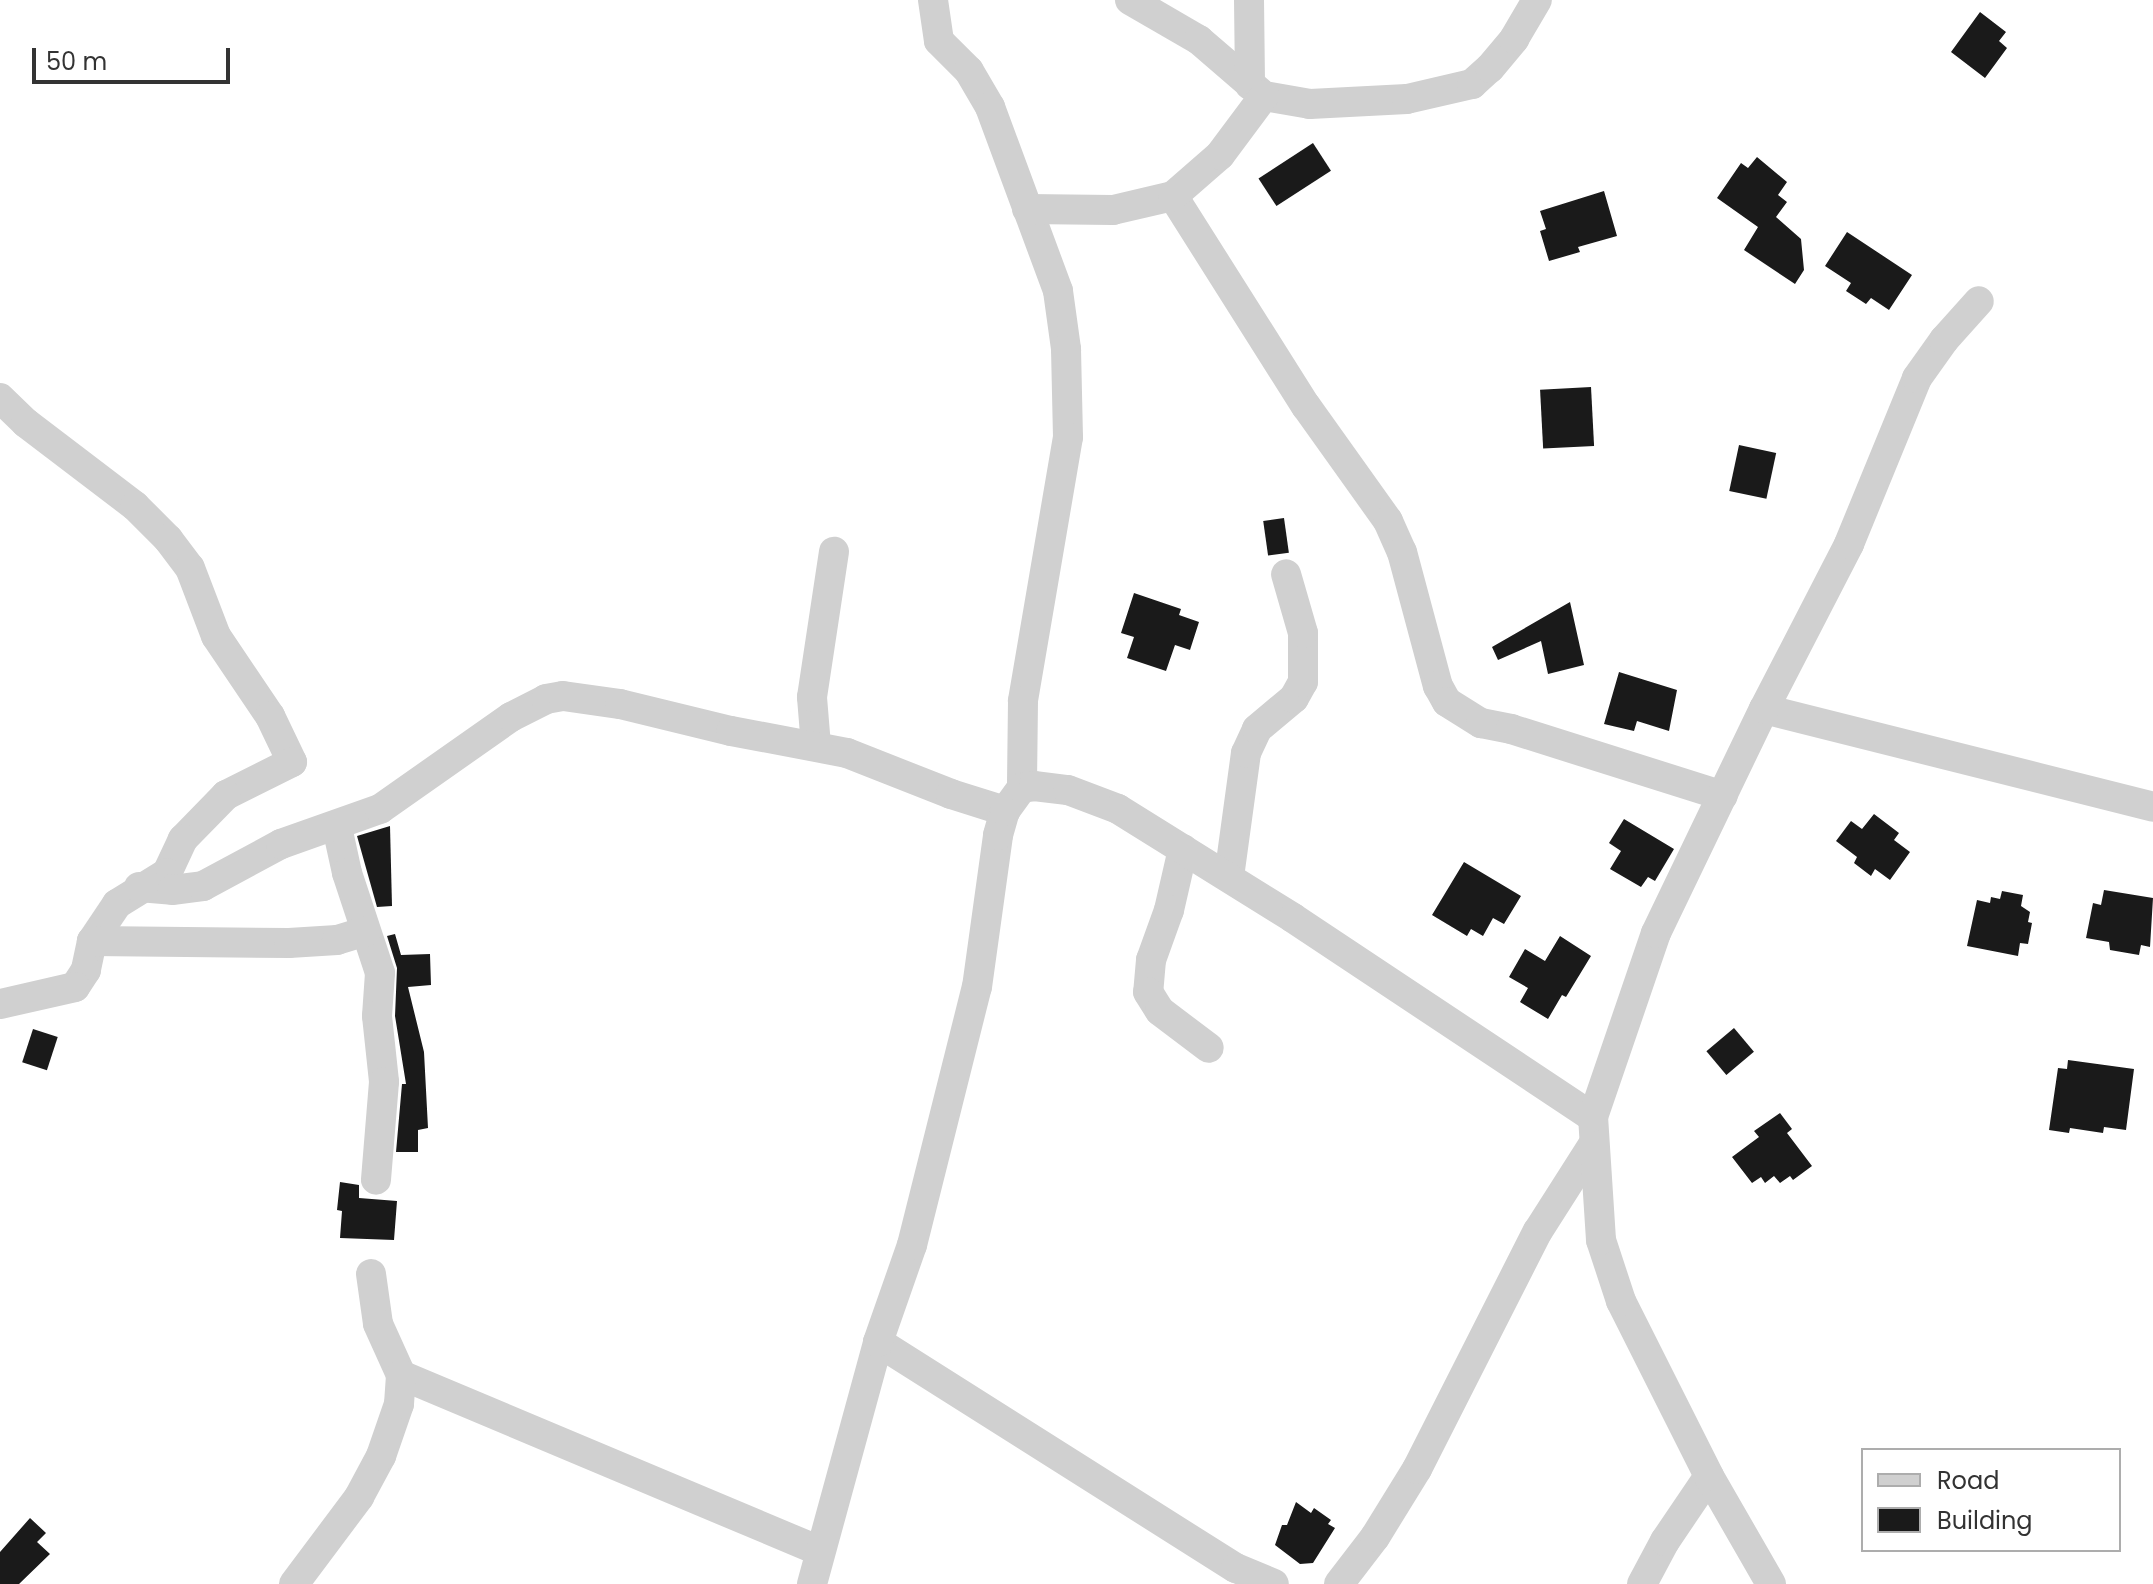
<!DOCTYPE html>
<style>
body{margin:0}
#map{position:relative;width:2153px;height:1584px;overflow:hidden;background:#fff;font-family:Poppins,sans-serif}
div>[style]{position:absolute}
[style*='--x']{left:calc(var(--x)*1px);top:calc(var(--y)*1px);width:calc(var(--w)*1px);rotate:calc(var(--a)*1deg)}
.building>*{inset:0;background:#1a1a1a;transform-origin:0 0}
.minor>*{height:30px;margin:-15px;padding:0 15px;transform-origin:15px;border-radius:15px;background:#d0d0d0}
span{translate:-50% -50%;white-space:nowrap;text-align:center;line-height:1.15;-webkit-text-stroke:8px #fff;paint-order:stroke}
.legend{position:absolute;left:1861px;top:1448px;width:260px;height:104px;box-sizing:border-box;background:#fff;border:2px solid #adadad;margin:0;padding:10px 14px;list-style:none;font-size:24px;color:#333}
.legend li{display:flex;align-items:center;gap:16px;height:40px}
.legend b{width:40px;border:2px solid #adadad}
.scale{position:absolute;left:32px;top:48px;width:198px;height:36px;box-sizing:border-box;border:4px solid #333;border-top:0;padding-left:10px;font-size:24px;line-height:28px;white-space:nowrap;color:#333;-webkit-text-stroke:6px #fff;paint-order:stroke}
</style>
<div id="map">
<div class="building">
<div style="clip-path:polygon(1980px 12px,2006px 32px,1999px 41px,2007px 48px,1985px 78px,1951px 52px)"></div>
<div style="left:1313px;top:143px;width:33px;height:65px;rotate:57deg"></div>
<div style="clip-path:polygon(1757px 157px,1787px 182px,1778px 195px,1787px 202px,1776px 217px,1801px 239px,1804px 270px,1795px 284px,1744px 250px,1758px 227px,1717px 198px,1741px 163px,1748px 168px)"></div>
<div style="clip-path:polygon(1604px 191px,1617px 236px,1578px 247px,1580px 252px,1549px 261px,1540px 231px,1546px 229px,1540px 211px)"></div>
<div style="clip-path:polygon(1847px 232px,1912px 275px,1889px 310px,1871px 298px,1866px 304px,1846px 291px,1851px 283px,1825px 266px)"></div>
<div style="left:1591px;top:387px;width:59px;height:51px;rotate:87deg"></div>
<div style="left:1739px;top:445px;width:38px;height:47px;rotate:12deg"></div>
<div style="left:1284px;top:518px;width:35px;height:21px;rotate:82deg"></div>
<div style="clip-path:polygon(1134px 593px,1181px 609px,1179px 615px,1199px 622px,1190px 650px,1175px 645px,1166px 671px,1127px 658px,1134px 637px,1121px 633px)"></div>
<div style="clip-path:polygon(1570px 602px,1584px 665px,1548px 674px,1541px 641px,1498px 660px,1492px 647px)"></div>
<div style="clip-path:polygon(1619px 672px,1677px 690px,1669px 731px,1637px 721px,1634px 731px,1604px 724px)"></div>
<div style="clip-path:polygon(1874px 814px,1899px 833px,1894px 840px,1910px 852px,1890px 880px,1875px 869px,1871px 876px,1854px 863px,1857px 857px,1836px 841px,1851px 821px,1862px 829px)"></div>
<div style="clip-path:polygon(1624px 819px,1674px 849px,1655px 881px,1648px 877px,1641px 887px,1610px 869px,1621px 851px,1609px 843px)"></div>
<div style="clip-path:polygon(390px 826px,392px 906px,377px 907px,357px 836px)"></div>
<div style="clip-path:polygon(1464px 862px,1521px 896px,1504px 924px,1493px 918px,1483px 936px,1471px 929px,1467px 936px,1432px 915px)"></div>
<div style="clip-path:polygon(2104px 890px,2153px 898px,2150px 947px,2141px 945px,2139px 955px,2110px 950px,2109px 942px,2086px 938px,2093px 903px,2101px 905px)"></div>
<div style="clip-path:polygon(2002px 891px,2023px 895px,2021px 906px,2030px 912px,2028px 922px,2032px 923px,2028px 944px,2020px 943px,2018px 956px,1967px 946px,1977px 900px,1990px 903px,1991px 897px,2000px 899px)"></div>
<div style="clip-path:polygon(395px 934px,401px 955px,430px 954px,431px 985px,408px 987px,424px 1052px,428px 1128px,418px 1130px,418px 1152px,396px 1152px,402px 1084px,406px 1084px,395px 1016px,397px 968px,387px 936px)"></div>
<div style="clip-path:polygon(1560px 936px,1591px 956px,1566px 997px,1562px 995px,1548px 1019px,1520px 1002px,1528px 988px,1509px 977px,1525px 949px,1545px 961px)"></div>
<div style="left:1734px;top:1028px;width:31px;height:36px;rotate:50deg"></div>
<div style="left:33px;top:1029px;width:26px;height:35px;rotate:18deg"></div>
<div style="clip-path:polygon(2068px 1060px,2134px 1069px,2126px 1130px,2104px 1127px,2103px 1133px,2070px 1128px,2069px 1133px,2049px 1130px,2058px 1068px,2067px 1069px)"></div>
<div style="clip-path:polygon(1780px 1113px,1792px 1129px,1787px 1133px,1812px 1166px,1793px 1180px,1790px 1176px,1780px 1183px,1774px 1176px,1765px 1183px,1761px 1177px,1752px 1183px,1732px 1157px,1759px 1137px,1754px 1131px)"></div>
<div style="clip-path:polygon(340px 1182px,359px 1185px,359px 1198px,397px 1201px,394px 1240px,340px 1238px,342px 1211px,337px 1210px)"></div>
<div style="clip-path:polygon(1296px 1502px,1311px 1513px,1314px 1508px,1331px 1520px,1328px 1524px,1335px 1528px,1313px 1563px,1300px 1564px,1275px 1545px,1282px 1525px,1287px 1525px)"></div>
<div style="clip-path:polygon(30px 1518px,46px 1533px,37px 1542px,50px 1554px,19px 1584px,0 1584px,0 1552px)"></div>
</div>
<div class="minor">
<div style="--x:933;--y:0;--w:41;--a:81.7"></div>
<div style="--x:939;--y:41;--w:42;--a:45"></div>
<div style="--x:969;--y:71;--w:42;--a:59.7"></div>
<div style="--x:990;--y:107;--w:196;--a:69.7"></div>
<div style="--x:1058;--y:291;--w:59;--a:82.1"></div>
<div style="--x:1066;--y:349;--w:88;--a:88.7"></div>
<div style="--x:1068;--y:437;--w:268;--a:99.7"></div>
<div style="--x:1023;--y:701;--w:87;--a:90.7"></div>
<div style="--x:1130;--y:0;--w:80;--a:30.1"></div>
<div style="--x:1199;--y:40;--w:86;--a:40.7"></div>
<div style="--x:1264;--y:96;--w:47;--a:9.9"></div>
<div style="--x:1310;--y:104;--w:97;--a:-3"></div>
<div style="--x:1407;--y:99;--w:67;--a:-13"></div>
<div style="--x:1472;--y:84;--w:24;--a:-42"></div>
<div style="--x:1490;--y:68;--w:38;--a:-50"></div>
<div style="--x:1514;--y:39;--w:45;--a:-59.5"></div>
<div style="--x:1249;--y:0;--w:85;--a:89.3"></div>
<div style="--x:1173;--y:196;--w:249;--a:57.7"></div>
<div style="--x:1306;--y:406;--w:141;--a:54.5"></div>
<div style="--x:1388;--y:521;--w:34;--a:66"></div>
<div style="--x:1402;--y:552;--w:139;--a:75"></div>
<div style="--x:1438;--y:686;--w:18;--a:61"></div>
<div style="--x:1447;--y:702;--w:40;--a:32"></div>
<div style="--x:1481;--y:723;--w:31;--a:11"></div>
<div style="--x:1511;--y:729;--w:222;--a:17.5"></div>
<div style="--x:1027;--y:209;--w:86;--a:0.7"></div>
<div style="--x:1113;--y:210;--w:62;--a:-13.1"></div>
<div style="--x:1173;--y:196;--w:62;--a:-41.1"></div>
<div style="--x:1220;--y:155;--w:74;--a:-53.3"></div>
<div style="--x:0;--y:398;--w:36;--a:44"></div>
<div style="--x:26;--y:423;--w:137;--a:37.3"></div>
<div style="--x:135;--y:506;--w:47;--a:45"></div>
<div style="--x:168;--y:539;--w:36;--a:53"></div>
<div style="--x:190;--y:568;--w:73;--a:69.1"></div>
<div style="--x:216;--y:636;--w:97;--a:56"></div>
<div style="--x:270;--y:716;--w:51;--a:64.4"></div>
<div style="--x:292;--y:762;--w:74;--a:153.4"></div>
<div style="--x:226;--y:795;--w:62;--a:134.3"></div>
<div style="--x:183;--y:839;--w:38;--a:115"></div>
<div style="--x:167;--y:873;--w:59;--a:148.2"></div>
<div style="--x:117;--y:904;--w:45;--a:124"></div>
<div style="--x:92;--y:941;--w:30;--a:102"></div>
<div style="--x:86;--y:970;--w:20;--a:123"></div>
<div style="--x:75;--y:987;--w:77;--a:167.2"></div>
<div style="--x:1764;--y:709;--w:401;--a:14.1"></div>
<div style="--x:816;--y:746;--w:49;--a:-94.7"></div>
<div style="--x:812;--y:697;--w:147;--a:-81.4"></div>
<div style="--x:337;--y:827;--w:47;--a:77.7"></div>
<div style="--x:347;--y:873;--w:105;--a:71.7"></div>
<div style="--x:380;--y:973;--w:43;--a:94"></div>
<div style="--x:377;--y:1016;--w:66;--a:83.9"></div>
<div style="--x:384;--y:1082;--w:98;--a:94.7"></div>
<div style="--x:1183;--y:849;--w:63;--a:102.9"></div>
<div style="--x:1169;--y:910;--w:53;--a:109.8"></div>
<div style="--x:1151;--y:960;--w:32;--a:95"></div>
<div style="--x:1148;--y:992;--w:22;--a:58"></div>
<div style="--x:1160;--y:1011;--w:61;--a:37.1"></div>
<div style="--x:1229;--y:877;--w:125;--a:-82.2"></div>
<div style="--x:1246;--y:753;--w:26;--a:-65"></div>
<div style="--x:1257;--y:729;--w:48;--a:-40"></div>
<div style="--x:1294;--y:698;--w:18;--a:-61"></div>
<div style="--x:1303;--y:682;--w:49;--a:-90"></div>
<div style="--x:1303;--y:633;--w:61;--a:-106.1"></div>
<div style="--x:139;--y:887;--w:33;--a:5"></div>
<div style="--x:172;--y:890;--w:31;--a:-7"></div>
<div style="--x:203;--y:886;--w:89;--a:-28.3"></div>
<div style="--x:281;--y:844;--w:105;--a:-19.5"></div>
<div style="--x:380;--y:809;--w:160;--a:-35.1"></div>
<div style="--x:511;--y:717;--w:39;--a:-27"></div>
<div style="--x:546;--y:699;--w:17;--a:-10"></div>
<div style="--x:563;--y:696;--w:58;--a:8"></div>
<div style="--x:620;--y:704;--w:114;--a:13.7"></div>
<div style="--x:731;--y:731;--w:118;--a:10.7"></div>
<div style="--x:847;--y:753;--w:112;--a:21.5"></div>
<div style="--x:951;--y:794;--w:57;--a:17.5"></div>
<div style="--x:92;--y:941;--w:197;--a:0.6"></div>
<div style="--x:289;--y:943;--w:48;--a:-3.6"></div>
<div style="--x:337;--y:940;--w:30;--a:-17"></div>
<div style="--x:371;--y:1274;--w:50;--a:82"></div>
<div style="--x:378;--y:1324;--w:56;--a:65.7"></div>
<div style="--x:401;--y:1375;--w:454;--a:22.8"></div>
<div style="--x:878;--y:1342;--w:423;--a:32.3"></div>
<div style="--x:1236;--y:1568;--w:41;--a:22.8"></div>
<div style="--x:294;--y:1584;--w:109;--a:-53.2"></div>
<div style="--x:359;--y:1497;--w:47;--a:-61.8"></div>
<div style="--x:381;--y:1456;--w:55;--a:-70.9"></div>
<div style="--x:399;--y:1404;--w:29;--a:-86"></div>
<div style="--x:812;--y:1584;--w:251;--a:-74.7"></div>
<div style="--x:878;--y:1342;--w:103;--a:-70.7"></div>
<div style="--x:912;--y:1245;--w:266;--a:-75.9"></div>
<div style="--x:977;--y:987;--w:153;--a:-82.1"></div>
<div style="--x:998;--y:835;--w:25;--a:-74"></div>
<div style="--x:1005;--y:811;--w:29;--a:-54"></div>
<div style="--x:1022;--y:788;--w:12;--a:-9"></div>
<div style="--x:1034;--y:786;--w:34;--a:7"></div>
<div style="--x:1068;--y:790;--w:53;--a:20.8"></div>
<div style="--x:1118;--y:809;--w:206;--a:31.9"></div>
<div style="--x:1293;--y:918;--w:360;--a:33.6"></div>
<div style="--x:1339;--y:1584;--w:59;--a:-52.5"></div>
<div style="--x:1375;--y:1537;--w:80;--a:-58.3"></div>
<div style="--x:1417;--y:1469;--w:267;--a:-63.1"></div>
<div style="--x:1538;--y:1231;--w:104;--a:-57.5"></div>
<div style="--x:1642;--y:1584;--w:49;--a:-61.9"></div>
<div style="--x:1665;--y:1541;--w:78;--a:-55.9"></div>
<div style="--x:1771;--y:1584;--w:125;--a:-119.9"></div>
<div style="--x:1709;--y:1476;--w:196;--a:-116.7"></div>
<div style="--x:1621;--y:1301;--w:64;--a:-108.2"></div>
<div style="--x:1601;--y:1240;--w:123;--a:-93.7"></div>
<div style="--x:1593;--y:1117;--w:194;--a:-71.1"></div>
<div style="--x:1656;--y:933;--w:249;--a:-64.3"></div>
<div style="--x:1764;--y:709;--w:186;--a:-62.7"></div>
<div style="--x:1849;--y:544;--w:179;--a:-67.7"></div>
<div style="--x:1917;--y:378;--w:47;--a:-54.6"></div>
<div style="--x:1944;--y:340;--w:52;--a:-48.1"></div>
</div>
<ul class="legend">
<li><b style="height:10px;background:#d0d0d0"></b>Road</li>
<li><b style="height:22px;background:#1a1a1a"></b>Building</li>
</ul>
<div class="scale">50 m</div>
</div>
